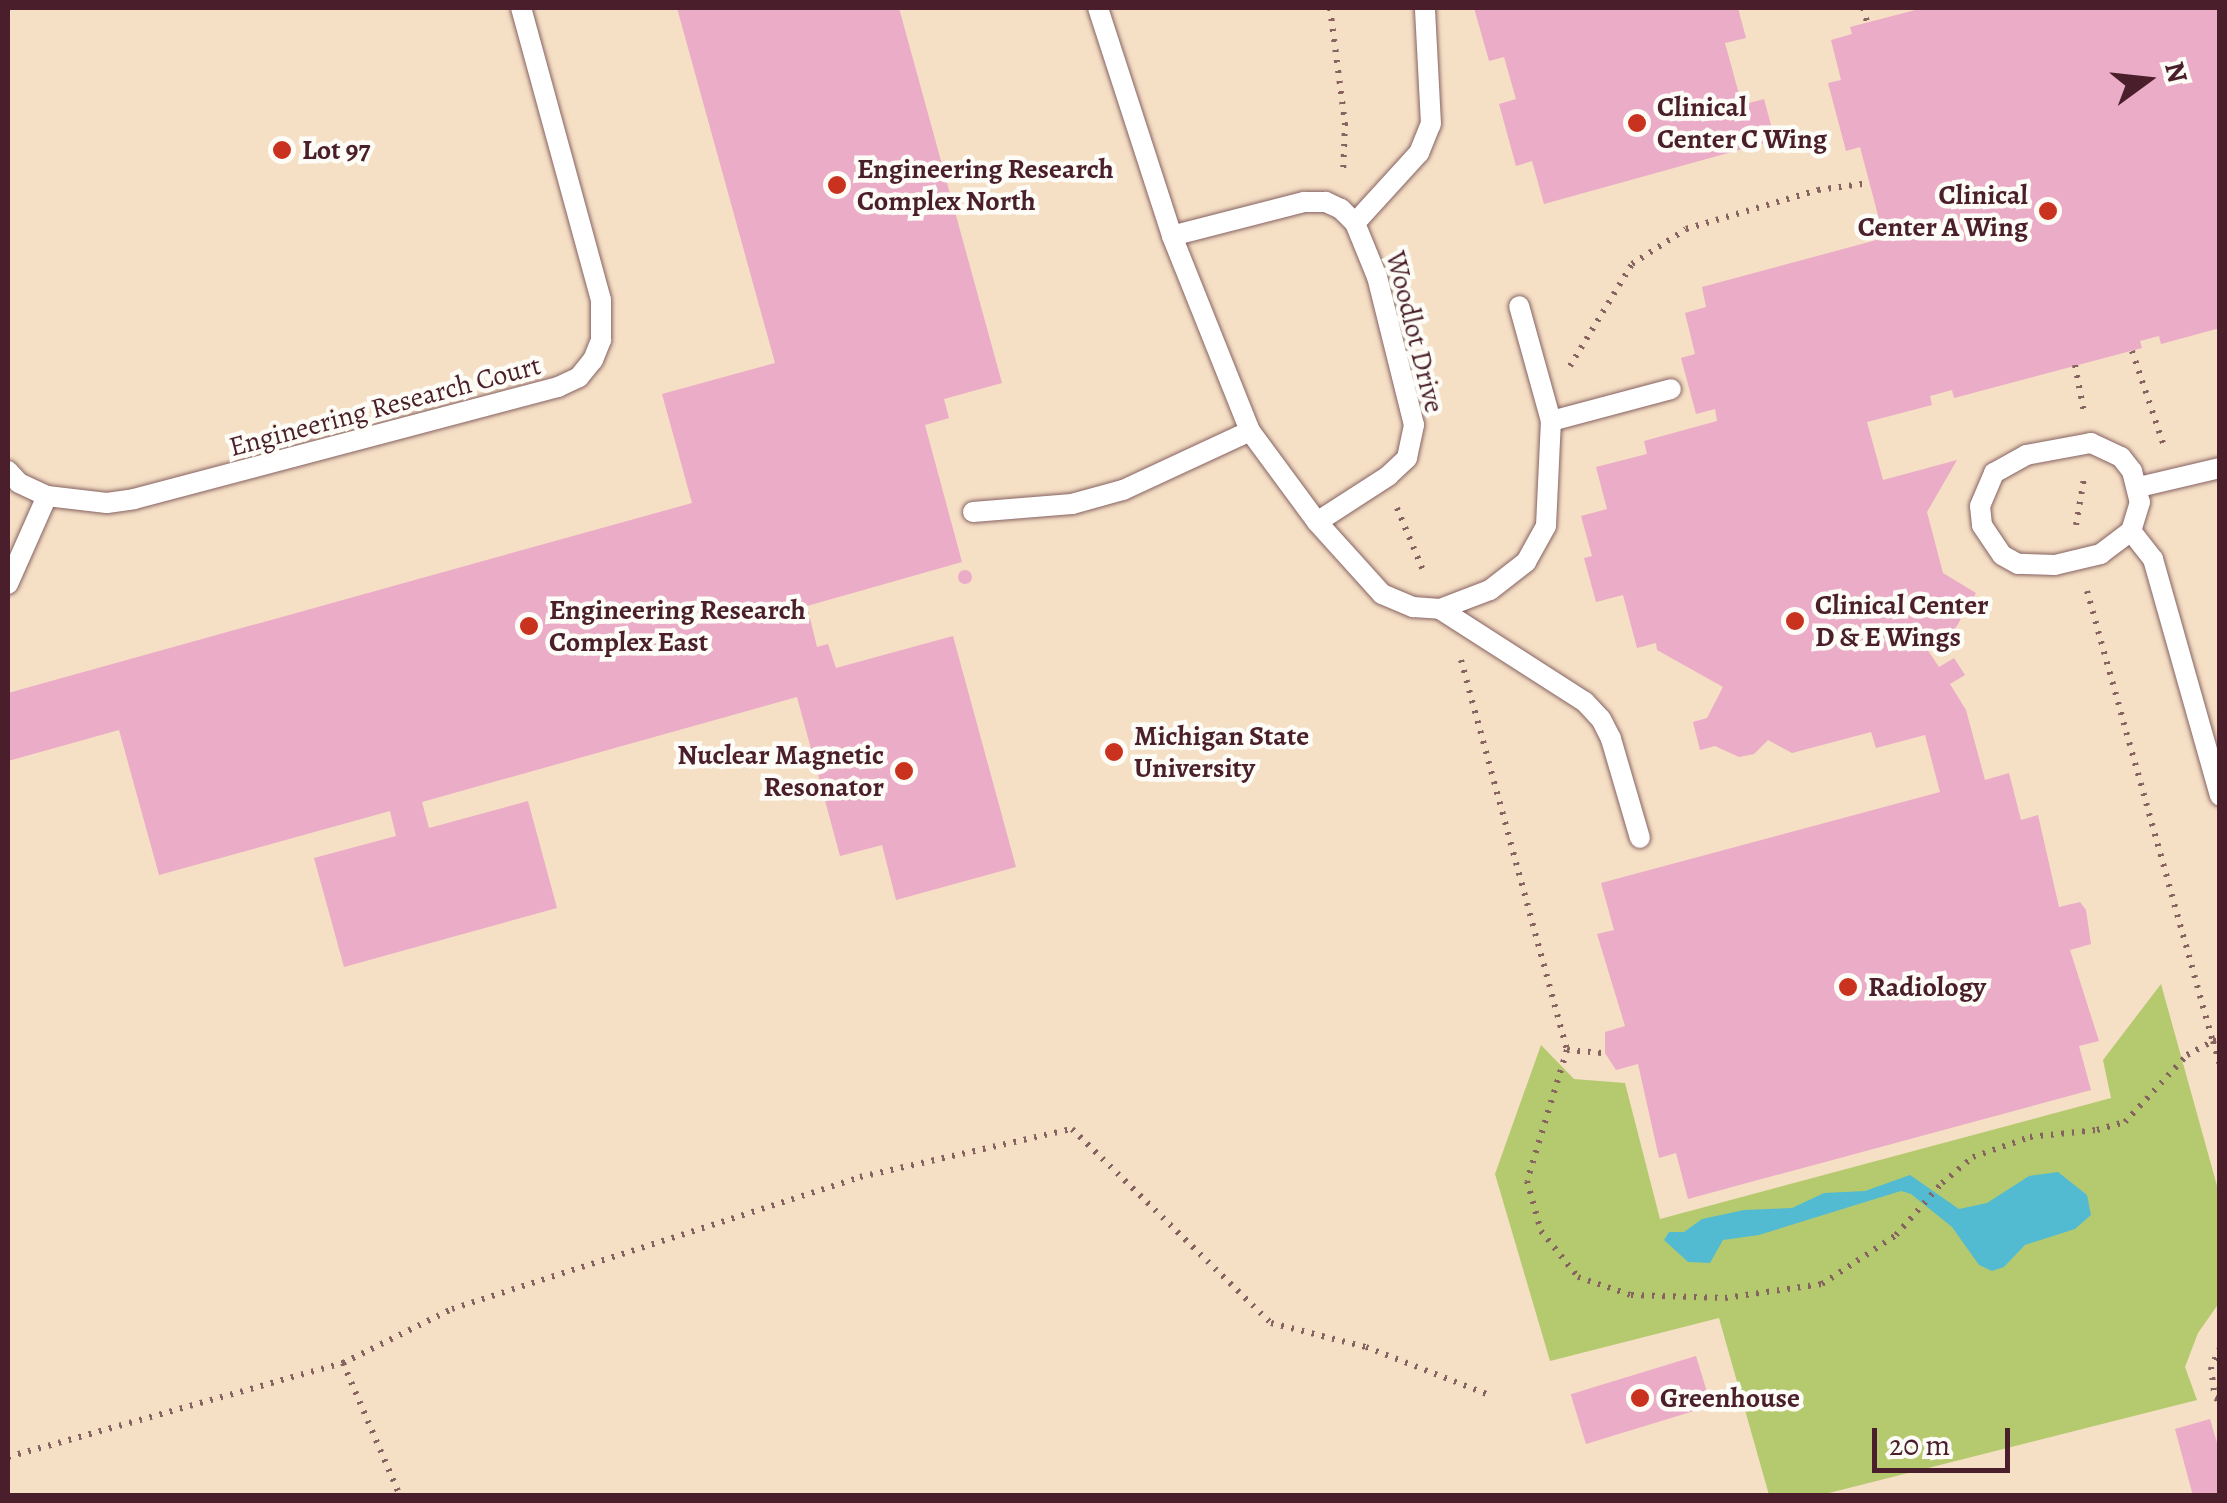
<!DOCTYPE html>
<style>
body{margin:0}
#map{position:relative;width:2227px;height:1503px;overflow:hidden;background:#f5dfc5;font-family:Alegreya,serif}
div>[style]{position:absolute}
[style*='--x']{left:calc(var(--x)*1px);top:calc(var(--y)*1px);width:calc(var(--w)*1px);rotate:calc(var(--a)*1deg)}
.green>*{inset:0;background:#b5ca6f}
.water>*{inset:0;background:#53bbd1}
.building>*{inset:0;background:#ebacc8;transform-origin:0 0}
.round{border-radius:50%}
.path>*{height:6px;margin-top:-3px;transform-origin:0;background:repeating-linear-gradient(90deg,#866261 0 2.5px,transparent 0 10.5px)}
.roads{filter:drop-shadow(0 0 2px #866261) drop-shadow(0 0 2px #866261)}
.service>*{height:20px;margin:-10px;padding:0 10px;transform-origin:10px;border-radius:10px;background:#fff}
.dots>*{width:28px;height:28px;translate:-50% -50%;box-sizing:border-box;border:5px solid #fdfcf7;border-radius:50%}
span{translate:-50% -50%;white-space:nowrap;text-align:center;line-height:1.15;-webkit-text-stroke:9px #fdfcf7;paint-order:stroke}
.poi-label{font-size:28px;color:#4a1f2b;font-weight:700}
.left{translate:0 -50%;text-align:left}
.right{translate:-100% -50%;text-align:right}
.street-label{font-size:28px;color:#4a1f2b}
.frame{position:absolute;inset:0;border:10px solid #4a1f2b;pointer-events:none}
.north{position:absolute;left:2097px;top:30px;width:100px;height:100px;-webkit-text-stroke:8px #fdfcf7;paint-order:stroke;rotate:75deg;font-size:28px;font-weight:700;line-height:40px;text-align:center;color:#4a1f2b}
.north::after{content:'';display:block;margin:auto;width:35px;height:45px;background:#4a1f2b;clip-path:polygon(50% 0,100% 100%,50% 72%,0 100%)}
.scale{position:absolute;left:1872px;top:1428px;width:138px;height:45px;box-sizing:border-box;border:5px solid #4a1f2b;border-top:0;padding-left:12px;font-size:30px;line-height:35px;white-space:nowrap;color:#4a1f2b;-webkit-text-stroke:8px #fdfcf7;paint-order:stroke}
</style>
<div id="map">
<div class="green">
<div style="clip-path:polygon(2161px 984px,2219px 1193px,2219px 1303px,2198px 1333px,2185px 1367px,2197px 1400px,1821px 1495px,1769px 1495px,1719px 1318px,1550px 1361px,1495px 1174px,1541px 1045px,1574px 1079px,1625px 1083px,1660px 1219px,2111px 1098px,2103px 1060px)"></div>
</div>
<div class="water">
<div style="clip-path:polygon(2058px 1172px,2087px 1195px,2091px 1215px,2075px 1229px,2025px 1245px,2004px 1267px,1992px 1271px,1979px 1265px,1952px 1227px,1911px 1194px,1901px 1191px,1759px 1235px,1723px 1240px,1710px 1263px,1688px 1262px,1664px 1240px,1669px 1232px,1684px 1232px,1702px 1219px,1744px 1210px,1792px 1208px,1824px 1193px,1865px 1191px,1910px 1175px,1959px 1209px,1987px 1203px,2029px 1176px)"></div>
</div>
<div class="building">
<div style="clip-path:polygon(677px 8px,899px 8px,1002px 383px,944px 399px,949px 418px,925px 425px,962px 562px,807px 606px,817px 647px,828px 644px,836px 668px,953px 636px,1016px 867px,896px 900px,882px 845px,840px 856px,797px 697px,422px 802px,429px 828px,528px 801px,557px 908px,344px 967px,314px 858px,396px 836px,390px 811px,159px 875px,119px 730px,8px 761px,8px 693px,692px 503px,662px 394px,775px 363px)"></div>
<div style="clip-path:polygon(1474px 8px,1738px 8px,1746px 38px,1725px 43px,1742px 105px,1764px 99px,1775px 140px,1544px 204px,1532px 161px,1516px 166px,1499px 104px,1516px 99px,1504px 57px,1489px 61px)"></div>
<div style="clip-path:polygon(1923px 8px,2220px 8px,2220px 328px,2161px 344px,2159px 336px,2140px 341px,2142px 348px,1954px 398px,1952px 390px,1930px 396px,1932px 405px,1867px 422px,1883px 480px,1957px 460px,1927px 512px,1943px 573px,1976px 593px,1948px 641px,1925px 646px,1939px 667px,1954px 658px,1965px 675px,1950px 684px,1966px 710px,1985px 780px,2009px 773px,2021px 820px,2038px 815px,2059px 907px,2080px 902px,2086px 910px,2091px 944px,2070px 950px,2099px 1041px,2079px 1046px,2091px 1090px,1688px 1199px,1676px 1153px,1659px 1158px,1638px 1064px,1616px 1070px,1605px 1053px,1605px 1032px,1625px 1026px,1597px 934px,1614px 930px,1601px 883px,1940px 792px,1925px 735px,1876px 748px,1871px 732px,1792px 753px,1768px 740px,1754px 754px,1739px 757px,1715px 746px,1700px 750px,1693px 722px,1707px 718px,1723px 687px,1657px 650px,1656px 643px,1637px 648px,1623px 595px,1596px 602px,1584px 558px,1592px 556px,1581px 516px,1607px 509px,1596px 467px,1647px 454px,1644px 441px,1717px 421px,1715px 409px,1696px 414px,1681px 358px,1695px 354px,1685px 313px,1706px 307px,1702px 287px,1884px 238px,1860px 147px,1846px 151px,1828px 83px,1841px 80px,1831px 40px,1852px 34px,1850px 27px)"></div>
<div class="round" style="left:958px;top:570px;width:14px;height:14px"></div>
<div style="left:1696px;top:1356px;width:52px;height:131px;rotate:73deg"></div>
<div style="clip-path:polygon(2210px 1419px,2220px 1453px,2220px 1496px,2193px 1496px,2175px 1429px)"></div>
</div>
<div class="path">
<div style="--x:1330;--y:8;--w:116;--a:82.6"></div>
<div style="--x:1345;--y:123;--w:52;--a:92.2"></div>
<div style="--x:1863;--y:8;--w:15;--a:74"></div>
<div style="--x:2132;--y:351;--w:103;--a:71.4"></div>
<div style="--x:2075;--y:365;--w:48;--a:79.2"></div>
<div style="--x:1570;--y:366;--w:119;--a:-58.7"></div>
<div style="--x:1632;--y:264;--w:64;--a:-32.9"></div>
<div style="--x:1686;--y:229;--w:138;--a:-16.5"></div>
<div style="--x:1818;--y:190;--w:52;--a:-7.7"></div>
<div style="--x:1397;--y:508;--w:73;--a:67.3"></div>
<div style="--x:2076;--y:525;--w:48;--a:-80.3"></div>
<div style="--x:2087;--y:591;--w:467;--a:74.4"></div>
<div style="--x:2213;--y:1041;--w:7;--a:0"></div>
<div style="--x:1461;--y:660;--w:404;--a:74.8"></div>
<div style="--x:1567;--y:1050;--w:38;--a:5"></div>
<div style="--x:1567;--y:1050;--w:137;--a:107"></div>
<div style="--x:1527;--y:1181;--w:52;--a:74.4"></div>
<div style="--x:1541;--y:1231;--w:59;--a:51.2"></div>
<div style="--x:1578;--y:1277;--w:56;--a:18.8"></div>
<div style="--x:1631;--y:1295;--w:94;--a:1.8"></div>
<div style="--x:1725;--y:1298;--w:98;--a:-8.2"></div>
<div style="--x:1822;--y:1284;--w:89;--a:-33.5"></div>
<div style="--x:1896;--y:1235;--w:69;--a:-48.5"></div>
<div style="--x:1942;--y:1183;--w:40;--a:-40"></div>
<div style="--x:1973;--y:1157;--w:60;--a:-19.3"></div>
<div style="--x:2030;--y:1137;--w:67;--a:-6"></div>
<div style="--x:2097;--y:1130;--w:29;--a:-16"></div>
<div style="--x:2125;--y:1122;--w:91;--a:-47.2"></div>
<div style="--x:2187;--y:1055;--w:30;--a:-28"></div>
<div style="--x:2213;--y:1041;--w:26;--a:74"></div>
<div style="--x:2220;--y:1348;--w:21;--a:115"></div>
<div style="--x:2211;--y:1367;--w:31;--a:83"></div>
<div style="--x:2215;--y:1398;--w:5;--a:22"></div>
<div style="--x:343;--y:1363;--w:122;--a:-26.4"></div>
<div style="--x:452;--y:1309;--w:429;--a:-17.9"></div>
<div style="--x:860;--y:1177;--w:217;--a:-12.8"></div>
<div style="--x:1072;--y:1129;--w:278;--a:44.3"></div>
<div style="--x:1271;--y:1323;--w:98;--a:14.2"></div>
<div style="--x:1366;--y:1347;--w:135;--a:21.3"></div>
<div style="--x:8;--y:1457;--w:348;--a:-15.7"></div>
<div style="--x:343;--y:1363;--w:145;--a:66.8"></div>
</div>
<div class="roads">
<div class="service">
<div style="--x:1098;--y:8;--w:240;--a:72"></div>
<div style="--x:1172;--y:236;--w:210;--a:68.2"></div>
<div style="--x:1250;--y:431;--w:113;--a:53.6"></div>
<div style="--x:1317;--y:522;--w:85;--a:-32.9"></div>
<div style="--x:1388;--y:476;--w:26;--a:-43"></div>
<div style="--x:1407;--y:458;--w:34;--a:-78"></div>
<div style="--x:1414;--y:425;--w:153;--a:-104"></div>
<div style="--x:1377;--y:277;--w:58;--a:-112.2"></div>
<div style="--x:1355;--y:223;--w:20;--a:-135"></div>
<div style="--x:1341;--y:209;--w:17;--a:-155"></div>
<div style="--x:1326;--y:202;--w:22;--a:180"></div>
<div style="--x:1304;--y:202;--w:136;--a:165.6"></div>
<div style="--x:1355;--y:223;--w:95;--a:-47.6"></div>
<div style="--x:1419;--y:153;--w:31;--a:-68"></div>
<div style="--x:1431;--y:124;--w:116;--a:-93"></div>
<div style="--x:1551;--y:421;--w:124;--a:-14.9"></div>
<div style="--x:2091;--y:443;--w:33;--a:25"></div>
<div style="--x:2121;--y:457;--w:18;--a:52"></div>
<div style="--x:2132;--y:471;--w:32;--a:76"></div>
<div style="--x:2140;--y:502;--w:30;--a:107"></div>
<div style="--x:2131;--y:531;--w:38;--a:143"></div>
<div style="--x:2101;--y:554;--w:47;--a:166.6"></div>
<div style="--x:2055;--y:565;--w:37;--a:-178"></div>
<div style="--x:2018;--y:564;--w:18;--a:-151"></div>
<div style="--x:2002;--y:555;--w:36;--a:-124"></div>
<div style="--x:1982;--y:525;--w:19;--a:-96"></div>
<div style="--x:1980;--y:506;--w:36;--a:-67"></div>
<div style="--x:1994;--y:473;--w:37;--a:-29"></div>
<div style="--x:2026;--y:455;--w:66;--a:-10.5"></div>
<div style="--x:8;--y:471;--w:16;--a:47"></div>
<div style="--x:19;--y:483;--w:31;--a:25"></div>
<div style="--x:47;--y:496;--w:60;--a:6.7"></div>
<div style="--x:107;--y:503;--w:27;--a:-8"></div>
<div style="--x:134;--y:499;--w:439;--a:-14.8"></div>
<div style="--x:558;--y:387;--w:23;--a:-25"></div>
<div style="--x:579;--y:377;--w:22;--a:-51"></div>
<div style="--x:593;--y:360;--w:22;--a:-68"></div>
<div style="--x:601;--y:340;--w:40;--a:-90"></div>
<div style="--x:601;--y:300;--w:303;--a:-105.3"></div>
<div style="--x:2139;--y:487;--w:83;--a:-13.2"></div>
<div style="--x:973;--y:512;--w:99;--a:-4.6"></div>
<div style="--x:1072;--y:504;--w:53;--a:-15.4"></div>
<div style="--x:1123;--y:490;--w:140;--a:-24.9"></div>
<div style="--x:1317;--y:522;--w:97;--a:47.9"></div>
<div style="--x:1382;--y:594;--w:34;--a:23"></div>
<div style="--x:1413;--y:607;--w:27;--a:4"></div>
<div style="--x:1440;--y:609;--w:53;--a:-20.8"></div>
<div style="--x:1490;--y:590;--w:46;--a:-37.9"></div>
<div style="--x:1526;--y:562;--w:41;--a:-60.9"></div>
<div style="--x:1546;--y:526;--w:105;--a:-87.3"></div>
<div style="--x:1551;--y:421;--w:119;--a:-105.5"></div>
<div style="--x:2131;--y:531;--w:36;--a:52"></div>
<div style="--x:2153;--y:559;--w:246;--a:74.2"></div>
<div style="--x:8;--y:584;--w:96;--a:-66.1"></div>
<div style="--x:1440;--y:609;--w:172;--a:32.7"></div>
<div style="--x:1585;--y:702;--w:23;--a:47"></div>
<div style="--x:1601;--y:719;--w:22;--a:63"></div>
<div style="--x:1611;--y:739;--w:103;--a:73.7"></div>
</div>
</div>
<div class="dots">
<div style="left:1637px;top:123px;background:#c8321e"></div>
<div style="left:282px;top:150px;background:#c8321e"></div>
<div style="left:837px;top:185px;background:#c8321e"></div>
<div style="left:2048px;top:211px;background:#c8321e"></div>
<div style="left:1795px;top:621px;background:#c8321e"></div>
<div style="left:529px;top:626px;background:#c8321e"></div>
<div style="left:1114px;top:752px;background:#c8321e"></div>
<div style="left:904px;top:771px;background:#c8321e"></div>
<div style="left:1848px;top:987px;background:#c8321e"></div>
<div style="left:1640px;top:1398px;background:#c8321e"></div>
</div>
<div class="poi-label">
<span class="left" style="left:1657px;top:123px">Clinical<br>Center C Wing</span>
<span class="left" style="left:302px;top:150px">Lot 97</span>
<span class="left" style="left:857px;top:185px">Engineering Research<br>Complex North</span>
<span class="right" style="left:2028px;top:211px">Clinical<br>Center A Wing</span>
<span class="left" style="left:1815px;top:621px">Clinical Center<br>D &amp; E Wings</span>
<span class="left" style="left:549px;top:626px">Engineering Research<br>Complex East</span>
<span class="left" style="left:1134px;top:752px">Michigan State<br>University</span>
<span class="right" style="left:884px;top:771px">Nuclear Magnetic<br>Resonator</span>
<span class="left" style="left:1868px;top:987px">Radiology</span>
<span class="left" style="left:1660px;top:1398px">Greenhouse</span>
</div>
<div class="street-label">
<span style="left:1415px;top:332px;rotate:76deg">Woodlot Drive</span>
<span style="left:385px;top:406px;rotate:-15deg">Engineering Research Court</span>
</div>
<div class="frame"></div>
<div class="north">N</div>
<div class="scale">20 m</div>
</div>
